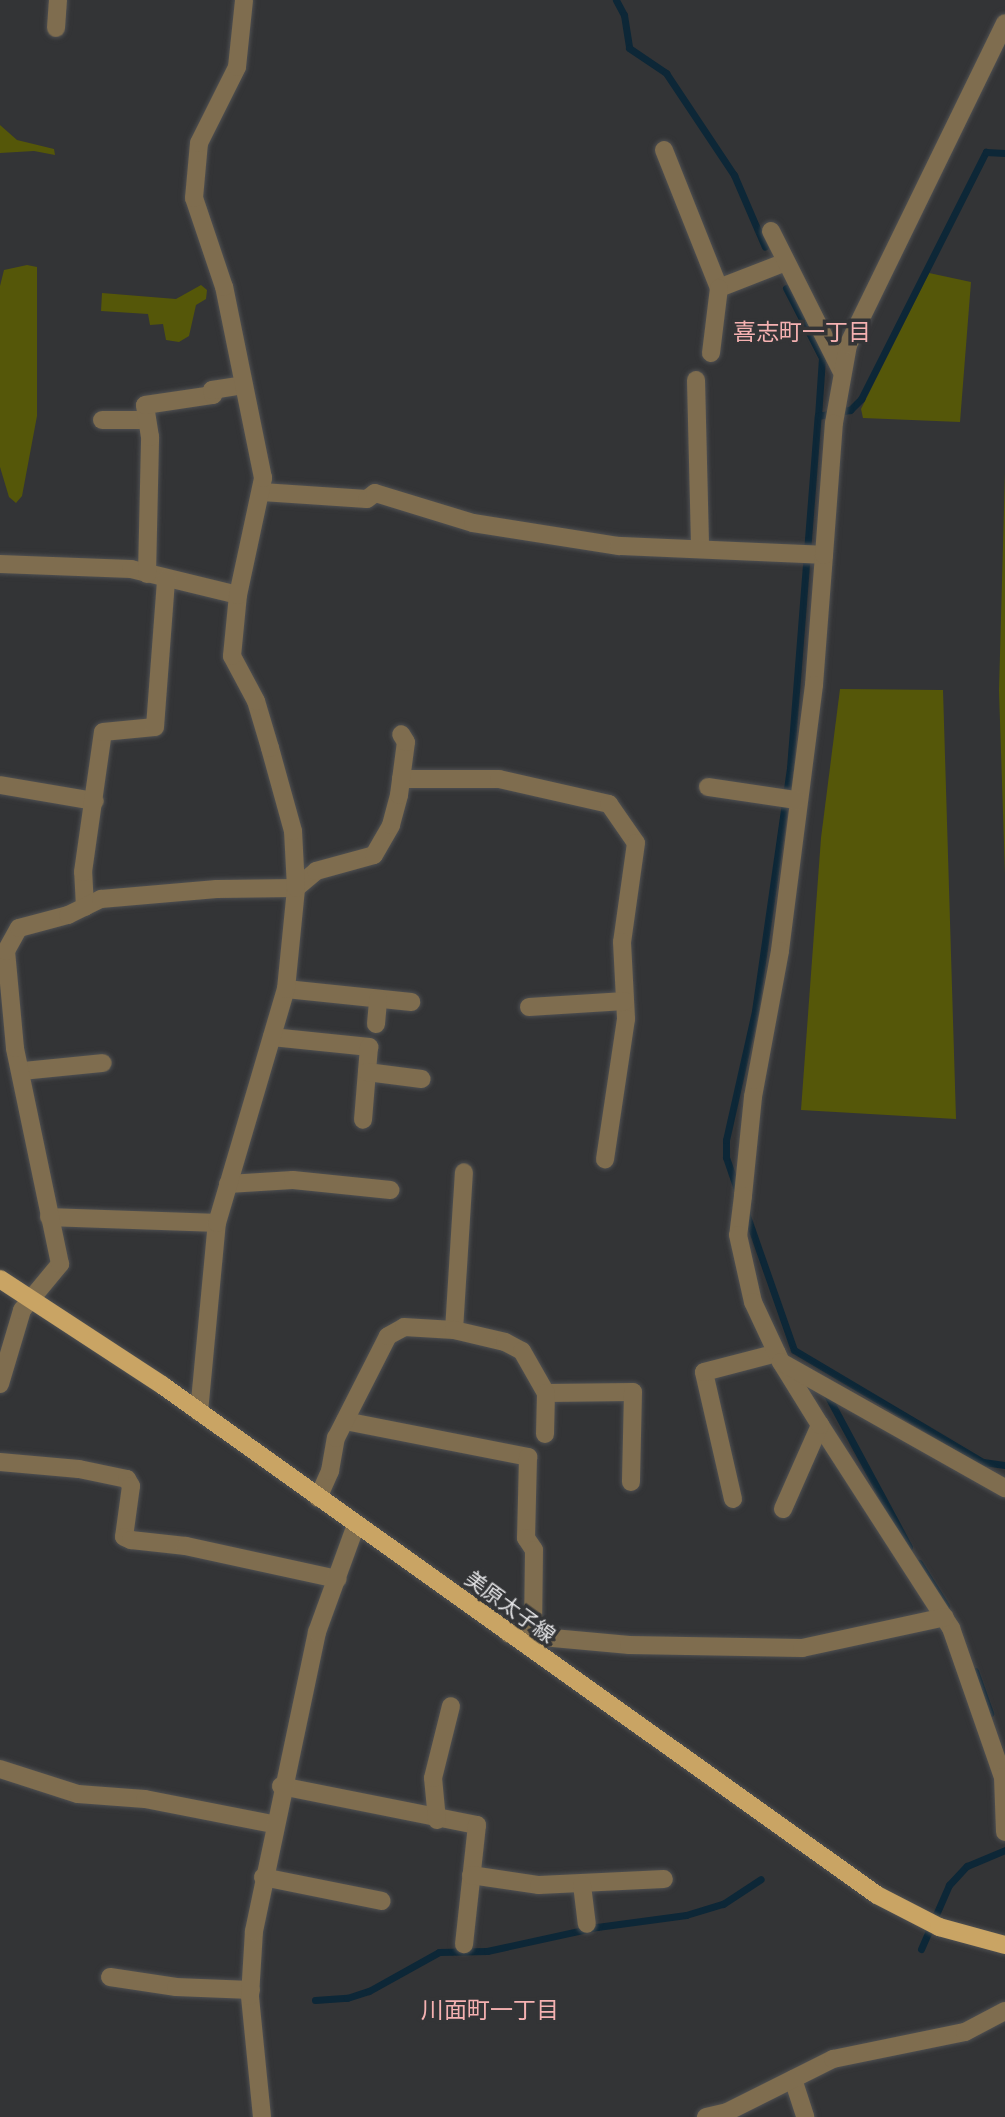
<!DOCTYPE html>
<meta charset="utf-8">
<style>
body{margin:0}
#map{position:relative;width:1005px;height:2117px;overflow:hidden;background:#333436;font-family:Rubik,"Noto Sans JP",sans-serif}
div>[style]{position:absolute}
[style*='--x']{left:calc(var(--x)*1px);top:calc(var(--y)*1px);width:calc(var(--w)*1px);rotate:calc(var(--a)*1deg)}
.green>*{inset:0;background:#555709}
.stream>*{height:7px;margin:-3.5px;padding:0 3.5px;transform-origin:3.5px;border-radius:3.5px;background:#0d2737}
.roads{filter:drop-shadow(0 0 2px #4f5052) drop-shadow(0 0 2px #4f5052)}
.minor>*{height:18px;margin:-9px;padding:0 9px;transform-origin:9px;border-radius:9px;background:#7f6d4f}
.tertiary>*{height:18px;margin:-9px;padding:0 9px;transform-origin:9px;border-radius:9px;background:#7f6d4f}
.primary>*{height:18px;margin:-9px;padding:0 9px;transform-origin:9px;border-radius:9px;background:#c9a464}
span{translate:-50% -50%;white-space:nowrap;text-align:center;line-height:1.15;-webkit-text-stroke:7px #333436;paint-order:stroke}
.street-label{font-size:21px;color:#e5e5e7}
.neighbourhood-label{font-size:23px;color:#f5b1b1}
</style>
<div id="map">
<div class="green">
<div style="clip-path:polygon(0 125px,17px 140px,54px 149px,55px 155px,34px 151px,0 153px)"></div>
<div style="clip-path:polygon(27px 265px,37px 267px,37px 416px,22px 496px,16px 503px,9px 497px,0 467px,0 286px,4px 270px)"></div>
<div style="clip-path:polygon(929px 273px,971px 282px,960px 422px,863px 418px,861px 409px)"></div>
<div style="clip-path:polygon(201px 285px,207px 290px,206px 299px,196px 305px,189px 336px,179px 342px,166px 340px,163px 324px,150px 325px,148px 314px,101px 311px,102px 293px,176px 299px)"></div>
<div style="clip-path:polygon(1005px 472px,1005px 874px,999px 691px)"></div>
<div style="clip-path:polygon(840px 689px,943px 690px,956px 1119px,801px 1110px,821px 838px)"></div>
</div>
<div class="stream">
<div style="--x:616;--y:0;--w:17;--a:62"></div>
<div style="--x:624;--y:15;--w:33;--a:81"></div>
<div style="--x:629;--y:48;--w:45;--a:34"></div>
<div style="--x:666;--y:73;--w:123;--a:56.3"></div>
<div style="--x:734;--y:175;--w:78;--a:66.7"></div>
<div style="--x:786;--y:288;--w:79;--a:62.8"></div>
<div style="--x:822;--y:358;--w:58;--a:93.9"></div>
<div style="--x:738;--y:1192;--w:37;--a:-109"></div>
<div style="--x:726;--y:1157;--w:17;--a:-90"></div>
<div style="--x:726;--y:1140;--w:132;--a:-77.3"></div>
<div style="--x:755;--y:1011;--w:246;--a:-81.8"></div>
<div style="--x:790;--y:768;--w:353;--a:-85.5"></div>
<div style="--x:818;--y:416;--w:33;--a:-11"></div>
<div style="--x:850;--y:410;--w:16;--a:-45"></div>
<div style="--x:861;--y:399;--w:277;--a:-63.2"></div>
<div style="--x:986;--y:152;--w:19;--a:3"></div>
<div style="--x:746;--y:1213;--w:145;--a:70.7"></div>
<div style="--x:794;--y:1350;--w:220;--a:30.7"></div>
<div style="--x:983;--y:1462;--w:22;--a:8"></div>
<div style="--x:825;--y:1391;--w:177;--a:61.7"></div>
<div style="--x:919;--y:1563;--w:51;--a:57.9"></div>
<div style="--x:975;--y:1671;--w:45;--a:70.3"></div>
<div style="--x:921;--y:1949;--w:70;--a:-66.4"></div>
<div style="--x:949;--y:1885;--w:26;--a:-47"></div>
<div style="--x:967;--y:1866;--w:41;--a:-22.8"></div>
<div style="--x:315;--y:2000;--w:32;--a:-4"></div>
<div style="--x:347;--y:1998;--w:23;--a:-18"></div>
<div style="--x:369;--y:1991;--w:80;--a:-29.1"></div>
<div style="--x:439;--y:1952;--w:48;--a:-1.2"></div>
<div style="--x:487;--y:1951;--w:113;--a:-12.3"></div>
<div style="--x:597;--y:1927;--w:90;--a:-7.7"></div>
<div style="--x:686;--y:1915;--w:39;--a:-17"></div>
<div style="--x:723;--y:1904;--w:45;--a:-33.3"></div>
</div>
<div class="roads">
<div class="minor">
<div style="--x:56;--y:28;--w:28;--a:-86"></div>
<div style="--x:664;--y:150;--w:149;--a:68.3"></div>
<div style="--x:719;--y:288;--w:72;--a:-21.2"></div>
<div style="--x:771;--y:231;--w:156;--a:63.3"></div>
<div style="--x:711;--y:353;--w:65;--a:-83"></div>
<div style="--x:696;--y:380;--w:168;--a:88.6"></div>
<div style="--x:102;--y:420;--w:45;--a:0"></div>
<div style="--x:834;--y:423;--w:79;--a:-79.8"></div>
<div style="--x:848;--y:345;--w:358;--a:-64"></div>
<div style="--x:262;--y:492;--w:105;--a:3.8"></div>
<div style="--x:367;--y:499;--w:10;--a:-37"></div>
<div style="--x:375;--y:493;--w:102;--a:17"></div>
<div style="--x:473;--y:523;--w:148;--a:9"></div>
<div style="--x:619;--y:546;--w:205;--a:2.5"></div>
<div style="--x:824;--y:555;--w:130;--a:94.4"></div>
<div style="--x:814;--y:685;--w:268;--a:97.3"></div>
<div style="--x:780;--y:951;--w:148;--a:100.5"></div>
<div style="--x:753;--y:1097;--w:100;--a:95.8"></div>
<div style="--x:0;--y:564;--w:131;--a:2.2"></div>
<div style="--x:131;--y:569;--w:110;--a:13.7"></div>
<div style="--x:147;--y:574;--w:137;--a:-88.7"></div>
<div style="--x:150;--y:437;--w:32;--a:-99"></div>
<div style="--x:145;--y:405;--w:69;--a:-8.4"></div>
<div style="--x:213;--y:395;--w:5;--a:-101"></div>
<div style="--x:212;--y:390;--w:30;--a:-9"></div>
<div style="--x:401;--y:779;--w:98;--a:0"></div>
<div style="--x:499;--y:779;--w:113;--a:12.8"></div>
<div style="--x:609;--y:804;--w:47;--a:55.3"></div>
<div style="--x:636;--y:843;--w:100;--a:98"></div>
<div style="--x:622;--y:942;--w:77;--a:87"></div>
<div style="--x:626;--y:1019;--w:142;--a:98.5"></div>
<div style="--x:0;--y:785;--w:96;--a:9.6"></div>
<div style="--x:708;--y:787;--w:89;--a:8.4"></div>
<div style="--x:85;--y:907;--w:35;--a:-93"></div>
<div style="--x:83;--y:872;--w:141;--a:-81.9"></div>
<div style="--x:103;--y:732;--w:52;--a:-5.5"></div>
<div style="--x:155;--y:727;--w:148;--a:-85.7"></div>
<div style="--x:286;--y:989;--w:126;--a:5.9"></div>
<div style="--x:529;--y:1007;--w:96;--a:-3.6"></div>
<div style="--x:376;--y:1024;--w:25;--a:-85"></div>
<div style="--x:272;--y:1037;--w:98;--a:5.9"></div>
<div style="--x:369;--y:1047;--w:73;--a:94.7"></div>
<div style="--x:23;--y:1071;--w:80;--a:-5.7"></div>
<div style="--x:367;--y:1072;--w:55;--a:7.3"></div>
<div style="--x:228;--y:1184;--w:65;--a:-3.5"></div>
<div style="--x:293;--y:1180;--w:98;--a:5.9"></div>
<div style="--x:49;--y:1217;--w:168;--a:2"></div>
<div style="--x:454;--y:1330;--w:158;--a:-86.4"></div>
<div style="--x:0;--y:1384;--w:77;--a:-73.4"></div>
<div style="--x:22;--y:1310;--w:60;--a:-50.4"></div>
<div style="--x:60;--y:1264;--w:221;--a:-101.8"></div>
<div style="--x:15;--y:1048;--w:97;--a:-95.3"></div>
<div style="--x:6;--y:951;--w:26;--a:-61"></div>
<div style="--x:19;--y:928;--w:51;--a:-14.9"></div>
<div style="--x:68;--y:915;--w:37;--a:-26"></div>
<div style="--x:101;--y:899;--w:116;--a:-4.9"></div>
<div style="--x:217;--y:889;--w:79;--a:-0.7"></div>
<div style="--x:296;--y:888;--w:26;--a:-40"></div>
<div style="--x:316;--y:871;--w:60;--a:-15.4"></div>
<div style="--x:374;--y:855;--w:34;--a:-60"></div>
<div style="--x:391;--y:825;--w:31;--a:-75"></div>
<div style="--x:399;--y:795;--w:53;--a:-82.5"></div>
<div style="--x:406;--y:742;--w:9;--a:-122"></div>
<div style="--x:546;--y:1393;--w:87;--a:-0.7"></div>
<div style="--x:633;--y:1392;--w:90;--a:91.3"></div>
<div style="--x:199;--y:1412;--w:190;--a:-84.6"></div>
<div style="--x:217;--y:1223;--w:244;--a:-73.6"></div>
<div style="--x:286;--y:989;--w:101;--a:-84.3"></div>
<div style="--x:296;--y:888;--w:57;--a:-93"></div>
<div style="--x:293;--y:831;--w:86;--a:-105.5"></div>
<div style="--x:270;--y:748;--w:49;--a:-106.6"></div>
<div style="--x:256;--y:701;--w:51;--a:-118.1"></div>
<div style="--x:232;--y:656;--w:61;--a:-84.4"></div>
<div style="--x:238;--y:595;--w:120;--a:-77.9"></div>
<div style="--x:263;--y:478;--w:195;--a:-101.5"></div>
<div style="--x:224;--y:287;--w:94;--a:-108.6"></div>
<div style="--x:194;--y:198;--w:55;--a:-84.8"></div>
<div style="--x:199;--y:143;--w:85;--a:-63.4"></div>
<div style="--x:237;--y:67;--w:67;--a:-84"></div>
<div style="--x:345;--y:1421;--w:187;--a:11.1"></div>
<div style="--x:528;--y:1457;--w:81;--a:91.4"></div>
<div style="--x:526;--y:1538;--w:14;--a:56"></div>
<div style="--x:534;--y:1550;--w:86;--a:90.7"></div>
<div style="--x:820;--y:1425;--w:242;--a:57.2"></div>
<div style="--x:951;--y:1628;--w:158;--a:70.8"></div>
<div style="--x:1003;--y:1777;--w:55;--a:87.9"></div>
<div style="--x:0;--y:1462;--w:79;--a:5.1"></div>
<div style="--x:79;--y:1469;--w:49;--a:11.8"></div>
<div style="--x:127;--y:1479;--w:8;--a:60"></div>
<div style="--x:131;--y:1486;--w:51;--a:97.8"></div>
<div style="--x:124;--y:1537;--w:8;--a:23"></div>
<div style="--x:131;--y:1540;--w:55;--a:6.2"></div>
<div style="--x:186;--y:1546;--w:155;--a:12.3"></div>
<div style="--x:318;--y:1498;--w:30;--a:-66"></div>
<div style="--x:330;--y:1471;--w:34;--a:-80"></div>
<div style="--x:336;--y:1438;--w:114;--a:-63"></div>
<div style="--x:388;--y:1336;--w:18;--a:-29"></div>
<div style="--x:404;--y:1327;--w:50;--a:3.4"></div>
<div style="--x:454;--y:1330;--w:52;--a:13.2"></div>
<div style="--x:505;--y:1342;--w:19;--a:28"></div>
<div style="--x:522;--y:1351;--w:48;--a:60.3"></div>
<div style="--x:546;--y:1393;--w:41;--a:91.4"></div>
<div style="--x:733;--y:1499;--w:130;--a:-102.9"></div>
<div style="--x:704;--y:1372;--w:75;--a:-14.6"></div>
<div style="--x:783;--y:1509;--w:92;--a:-66.2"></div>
<div style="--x:509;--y:1634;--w:121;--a:5.2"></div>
<div style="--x:629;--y:1645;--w:173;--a:1"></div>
<div style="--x:802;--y:1648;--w:146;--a:-12.2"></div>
<div style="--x:0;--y:1769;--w:82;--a:17.8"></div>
<div style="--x:78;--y:1794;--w:67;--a:4.3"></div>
<div style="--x:145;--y:1799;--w:130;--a:11.1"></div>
<div style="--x:281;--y:1786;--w:200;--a:11.3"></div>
<div style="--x:477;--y:1825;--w:120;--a:96.2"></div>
<div style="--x:437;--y:1820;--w:42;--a:-95.4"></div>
<div style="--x:433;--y:1778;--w:74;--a:-76"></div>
<div style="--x:471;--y:1875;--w:69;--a:8.4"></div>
<div style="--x:539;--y:1885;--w:125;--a:-2.7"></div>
<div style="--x:263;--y:1877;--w:121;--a:11.4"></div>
<div style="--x:582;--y:1885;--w:39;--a:83"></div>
<div style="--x:110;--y:1977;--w:67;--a:8.6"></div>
<div style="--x:176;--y:1987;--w:75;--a:2.3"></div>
<div style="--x:793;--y:2079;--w:40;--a:72"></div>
<div style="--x:262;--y:2117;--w:122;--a:-95.7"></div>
<div style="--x:250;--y:1996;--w:65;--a:-86.5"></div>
<div style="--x:254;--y:1931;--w:306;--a:-78.1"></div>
<div style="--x:317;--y:1632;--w:114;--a:-70"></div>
<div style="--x:706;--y:2117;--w:22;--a:-13"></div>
<div style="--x:727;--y:2112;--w:119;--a:-26.6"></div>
<div style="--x:833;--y:2059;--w:135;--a:-11.6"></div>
<div style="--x:965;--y:2032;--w:45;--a:-27.7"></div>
</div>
<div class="tertiary">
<div style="--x:824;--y:555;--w:132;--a:-85.7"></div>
<div style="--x:743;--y:1196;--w:39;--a:97"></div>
<div style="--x:738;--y:1235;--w:69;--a:77.4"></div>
<div style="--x:753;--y:1302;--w:66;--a:65"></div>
<div style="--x:781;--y:1362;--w:74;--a:58.2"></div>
<div style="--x:781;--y:1362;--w:257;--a:29.4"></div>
</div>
<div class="primary">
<div style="--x:0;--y:1279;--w:194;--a:33.2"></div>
<div style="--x:162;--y:1385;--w:878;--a:35.5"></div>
<div style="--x:877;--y:1895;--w:70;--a:27.3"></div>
<div style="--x:939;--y:1927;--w:68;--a:15.3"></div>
</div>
</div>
<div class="street-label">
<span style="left:510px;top:1607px;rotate:36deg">美原太子線</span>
</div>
<div class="neighbourhood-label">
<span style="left:802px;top:332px">喜志町一丁目</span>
<span style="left:490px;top:2010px">川面町一丁目</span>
</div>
</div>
